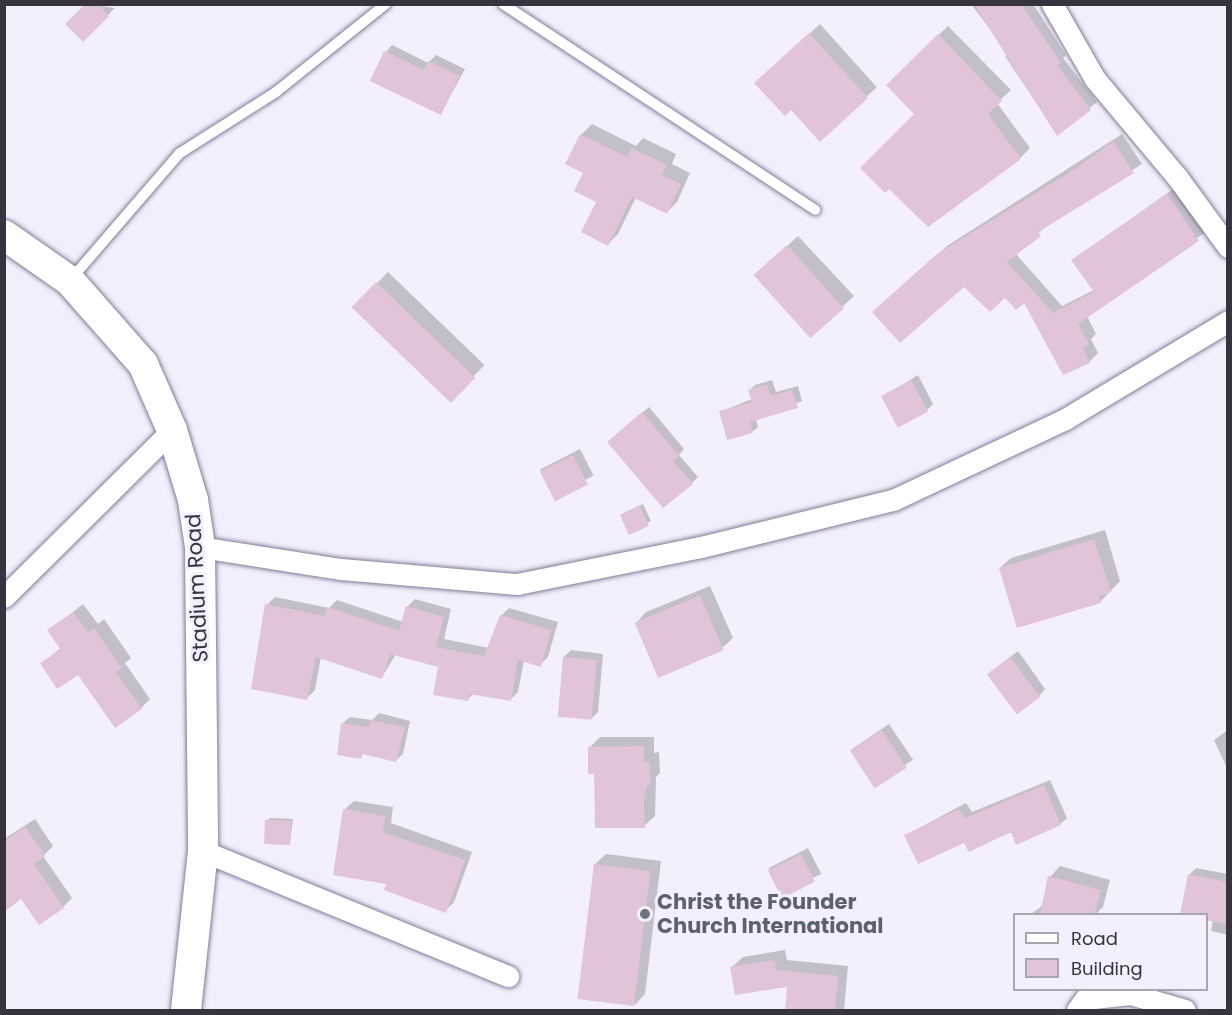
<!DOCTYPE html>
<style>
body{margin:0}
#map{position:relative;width:1232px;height:1015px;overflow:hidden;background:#f3effc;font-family:Poppins,sans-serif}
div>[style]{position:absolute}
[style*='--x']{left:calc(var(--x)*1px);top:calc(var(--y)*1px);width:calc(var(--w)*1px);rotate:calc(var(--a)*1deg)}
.shadow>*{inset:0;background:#0003;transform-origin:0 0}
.building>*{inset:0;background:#e1c3da;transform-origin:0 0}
.roads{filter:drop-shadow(0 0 2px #857b98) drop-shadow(0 0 2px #857b98)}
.service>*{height:10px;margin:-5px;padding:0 5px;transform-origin:5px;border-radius:5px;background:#fff}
.minor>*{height:21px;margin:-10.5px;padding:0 10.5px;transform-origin:10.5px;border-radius:10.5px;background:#fff}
.secondary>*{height:30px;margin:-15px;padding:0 15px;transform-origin:15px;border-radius:15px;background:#fff}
.dots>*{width:16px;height:16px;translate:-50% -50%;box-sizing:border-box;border:3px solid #f3effc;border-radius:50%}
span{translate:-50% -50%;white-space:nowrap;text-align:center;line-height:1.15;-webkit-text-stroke:6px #f3effc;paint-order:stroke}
.street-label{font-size:21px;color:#37333f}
.worship-label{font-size:21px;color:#5b616d;font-weight:700}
.left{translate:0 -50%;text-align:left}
.frame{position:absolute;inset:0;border:6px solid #37333f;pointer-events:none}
.legend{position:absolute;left:1013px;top:913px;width:195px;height:78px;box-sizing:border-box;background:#f3effc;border:2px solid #a8a4b0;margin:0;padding:8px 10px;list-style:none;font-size:18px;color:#37333f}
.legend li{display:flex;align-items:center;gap:12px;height:30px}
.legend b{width:30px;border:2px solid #a8a4b0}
</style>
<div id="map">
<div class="shadow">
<div style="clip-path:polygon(87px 4px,115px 8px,83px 39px)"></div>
<div style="clip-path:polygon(971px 4px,1033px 4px,1066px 55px,1063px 58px,1097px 102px,1057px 134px,1005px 56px,1008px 53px)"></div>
<div style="left:820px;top:24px;width:85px;height:72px;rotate:48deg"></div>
<div style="clip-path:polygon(948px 26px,1011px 90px,997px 103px,1030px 148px,1020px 158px,889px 186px,917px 114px,888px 85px)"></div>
<div style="clip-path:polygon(392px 45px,428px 63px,436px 55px,465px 69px,441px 113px,386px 52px)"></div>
<div style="clip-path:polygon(592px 124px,636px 146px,643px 138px,676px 154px,672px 164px,690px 173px,677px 202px,667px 212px,636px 197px,618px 234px,608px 244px,598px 201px,585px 172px,567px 163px,581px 135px)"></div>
<div style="clip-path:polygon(1122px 134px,1142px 164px,1047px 225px,1016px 254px,1062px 306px,1094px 290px,1073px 260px,1176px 187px,1207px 231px,1087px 316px,1096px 334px,1091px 339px,1098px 353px,1089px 362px,1025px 300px,964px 285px,882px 304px,947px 246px)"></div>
<div style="clip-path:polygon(798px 236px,854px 296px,812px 335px,767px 265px)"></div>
<div style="left:388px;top:272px;width:134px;height:49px;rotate:44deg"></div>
<div style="clip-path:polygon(918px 375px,933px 404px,927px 410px,883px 397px)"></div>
<div style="clip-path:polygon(772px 380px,776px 392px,798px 386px,802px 401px,756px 419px,758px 427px,752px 432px,720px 412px,752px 399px,750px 390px,755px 385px)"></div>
<div style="clip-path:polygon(649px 407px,684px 449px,679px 455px,698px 477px,692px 483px,615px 436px)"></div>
<div style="left:580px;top:449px;width:30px;height:45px;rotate:63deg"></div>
<div style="left:643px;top:504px;width:19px;height:24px;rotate:65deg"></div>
<div style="clip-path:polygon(1105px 530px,1120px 581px,1100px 602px,1000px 568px,1011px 558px)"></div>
<div style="clip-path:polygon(710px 586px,733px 638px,722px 648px,636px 623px,646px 612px)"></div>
<div style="clip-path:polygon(275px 597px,329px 608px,337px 600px,403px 622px,407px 607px,415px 599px,451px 609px,444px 639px,489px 648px,501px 616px,509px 608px,558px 622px,548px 657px,540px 665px,524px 660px,518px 692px,510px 700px,474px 693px,467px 700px,440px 666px,396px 654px,382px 677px,321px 657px,315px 690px,307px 698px,267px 605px)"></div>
<div style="clip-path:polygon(83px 604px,98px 624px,104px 619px,131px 658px,125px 663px,150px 699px,141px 708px,78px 673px,42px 663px,61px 648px,49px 631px)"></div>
<div style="clip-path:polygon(571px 650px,603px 654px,598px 712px,591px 719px,564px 657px)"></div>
<div style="clip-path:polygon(1018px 651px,1045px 689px,1039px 696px,988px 674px)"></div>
<div style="clip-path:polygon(379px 713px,410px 721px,403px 754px,396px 760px,364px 753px,361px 757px,343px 723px,350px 717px,372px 720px)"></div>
<div style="left:889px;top:724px;width:43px;height:46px;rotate:56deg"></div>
<div style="clip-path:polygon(1228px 730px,1228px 770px,1214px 740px)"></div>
<div style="clip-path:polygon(600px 737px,654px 737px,654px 753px,659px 752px,660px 773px,656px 777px,655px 816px,644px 826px,596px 772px,590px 747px)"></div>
<div style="clip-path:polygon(1050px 780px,1067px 818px,1060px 824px,965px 841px,906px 835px,966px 803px,972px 812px)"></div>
<div style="clip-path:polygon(354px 801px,393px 807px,391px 823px,472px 852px,454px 902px,445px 911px,388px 883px,345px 809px)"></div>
<div style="clip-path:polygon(270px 818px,293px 819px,290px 843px,267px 821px)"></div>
<div style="clip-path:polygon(35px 819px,53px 846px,43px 856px,72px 898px,63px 907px,22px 897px,4px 910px,4px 839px)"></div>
<div style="left:808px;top:848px;width:29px;height:44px;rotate:63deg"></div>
<div style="clip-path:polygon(606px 854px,661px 861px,645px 994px,635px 1005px,595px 864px)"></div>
<div style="clip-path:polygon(1060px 866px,1110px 880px,1103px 907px,1096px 914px,1031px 914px,1042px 906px,1050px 877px)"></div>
<div style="clip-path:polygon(1196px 868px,1228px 874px,1228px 935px,1211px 931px,1213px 919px,1206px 914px,1189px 875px)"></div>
<div style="clip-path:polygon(785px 950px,787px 960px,848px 966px,844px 1010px,786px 1010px,788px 985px,732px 967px,743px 957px)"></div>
</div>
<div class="building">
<div style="clip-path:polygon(85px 4px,98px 4px,109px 16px,83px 42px,65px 24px)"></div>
<div style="clip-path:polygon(974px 4px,1021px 4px,1061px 63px,1057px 65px,1091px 110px,1057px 136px)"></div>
<div style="clip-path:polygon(809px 33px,868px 98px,820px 142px,791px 110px,785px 116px,754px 83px)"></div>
<div style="clip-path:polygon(938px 34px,1002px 101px,988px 114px,1021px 159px,928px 227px,889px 189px,885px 193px,860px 168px,914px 114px,886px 85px)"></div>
<div style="clip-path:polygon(384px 51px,424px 70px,428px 61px,460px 76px,441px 115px,370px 81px)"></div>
<div style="clip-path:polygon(580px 134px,627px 157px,632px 148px,667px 165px,662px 175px,681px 184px,667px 214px,632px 197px,608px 246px,581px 232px,596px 202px,574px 191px,583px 173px,565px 164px)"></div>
<div style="clip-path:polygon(1113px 141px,1134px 173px,1038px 232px,1041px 236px,1007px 262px,1053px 313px,1094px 292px,1071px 260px,1167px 194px,1199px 241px,1078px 324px,1089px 344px,1083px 347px,1090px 363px,1063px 375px,1024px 303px,1016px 310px,1005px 298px,990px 312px,964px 287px,900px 343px,872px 312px,937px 254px,1078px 167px)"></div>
<div style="left:787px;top:245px;width:85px;height:45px;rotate:48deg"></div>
<div style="left:376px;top:282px;width:138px;height:35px;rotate:44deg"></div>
<div style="left:911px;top:380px;width:36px;height:34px;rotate:62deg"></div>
<div style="clip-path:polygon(767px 384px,771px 396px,792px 390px,798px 408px,750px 422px,753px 433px,727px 440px,719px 411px,752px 402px,748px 390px)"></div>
<div style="clip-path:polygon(642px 412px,679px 456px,673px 461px,693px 484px,663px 508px,607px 442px)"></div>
<div style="left:573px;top:455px;width:33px;height:37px;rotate:63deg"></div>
<div style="left:640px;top:506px;width:22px;height:22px;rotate:66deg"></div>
<div style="clip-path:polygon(1094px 539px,1111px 592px,1099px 596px,1101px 603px,1017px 628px,999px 568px)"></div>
<div style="left:700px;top:595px;width:60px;height:71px;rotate:67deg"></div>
<div style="clip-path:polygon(265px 604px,325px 616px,327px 607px,399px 631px,406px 606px,444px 617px,436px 647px,484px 656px,500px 615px,551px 630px,541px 667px,518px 660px,511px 701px,469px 694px,468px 701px,433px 695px,438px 667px,390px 654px,382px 679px,316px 657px,307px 700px,251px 689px)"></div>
<div style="clip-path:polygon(73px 612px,88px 632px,94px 628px,122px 668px,116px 672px,142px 709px,115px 728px,78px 675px,57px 689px,40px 663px,61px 650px,47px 630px)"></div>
<div style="left:563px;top:657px;width:34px;height:60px;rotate:5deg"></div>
<div style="left:1010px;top:657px;width:50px;height:29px;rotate:53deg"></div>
<div style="clip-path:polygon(371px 720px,405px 727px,396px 762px,362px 754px,361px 759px,337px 755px,341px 723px,369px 727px)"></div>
<div style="left:882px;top:730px;width:45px;height:38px;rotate:57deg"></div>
<div style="clip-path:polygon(644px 746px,644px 762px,650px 762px,650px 785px,647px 785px,644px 800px,645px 828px,595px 828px,594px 774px,588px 774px,588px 747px)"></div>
<div style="clip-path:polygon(1044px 785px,1061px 825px,1016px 845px,1011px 832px,969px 852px,964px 843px,918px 864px,904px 835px,959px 809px,965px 818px)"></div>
<div style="clip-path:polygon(343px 809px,385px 816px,383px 832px,465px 860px,446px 913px,384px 890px,386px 884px,333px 875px)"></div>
<div style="left:265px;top:820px;width:26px;height:24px;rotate:2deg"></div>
<div style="clip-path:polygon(25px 827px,45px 856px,34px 864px,64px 908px,39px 925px,21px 899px,4px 912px,4px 841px)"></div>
<div style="left:801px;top:854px;width:31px;height:37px;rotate:63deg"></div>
<div style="left:594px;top:864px;width:57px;height:136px;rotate:7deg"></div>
<div style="clip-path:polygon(1188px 874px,1227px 882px,1227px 924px,1206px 920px,1206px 915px,1180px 915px)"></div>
<div style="clip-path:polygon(1048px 876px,1101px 890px,1094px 915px,1040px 915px)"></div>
<div style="clip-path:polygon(775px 960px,776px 970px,838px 976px,835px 1011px,785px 1011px,787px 987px,735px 995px,730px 967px)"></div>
</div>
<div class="roads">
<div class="service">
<div style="--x:503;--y:4;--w:374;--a:33.4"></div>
<div style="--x:72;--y:278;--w:165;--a:-49.2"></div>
<div style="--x:180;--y:153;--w:114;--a:-32.4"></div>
<div style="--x:276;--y:92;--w:141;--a:-38.7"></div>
</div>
<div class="minor">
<div style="--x:1052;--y:4;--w:86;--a:60.2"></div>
<div style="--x:1095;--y:79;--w:128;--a:50.1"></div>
<div style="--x:1177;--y:177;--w:87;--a:53.9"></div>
<div style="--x:200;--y:547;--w:143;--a:8.9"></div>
<div style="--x:341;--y:569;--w:177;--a:4.9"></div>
<div style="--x:517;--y:584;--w:188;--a:-11.4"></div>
<div style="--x:701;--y:547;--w:198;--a:-13.8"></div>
<div style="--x:893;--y:500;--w:190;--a:-25.2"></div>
<div style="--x:1065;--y:419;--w:190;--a:-31"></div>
<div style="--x:4;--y:597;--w:237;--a:-44.8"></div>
<div style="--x:203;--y:851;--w:330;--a:22.3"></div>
<div style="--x:1077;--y:1010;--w:14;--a:-54"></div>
<div style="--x:1085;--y:999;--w:45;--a:-6.3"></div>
<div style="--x:1130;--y:994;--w:57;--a:16.2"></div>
</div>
<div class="secondary">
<div style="--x:4;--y:235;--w:80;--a:34.9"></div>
<div style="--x:70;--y:281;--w:111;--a:48.7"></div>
<div style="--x:143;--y:364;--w:72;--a:66.3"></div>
<div style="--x:172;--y:430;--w:73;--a:73.3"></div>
<div style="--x:193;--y:500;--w:48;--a:81.5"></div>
<div style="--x:200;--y:547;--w:304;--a:89.4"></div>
<div style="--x:203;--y:851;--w:160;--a:96.1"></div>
</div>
</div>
<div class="dots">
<div style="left:645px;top:914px;background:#6b7280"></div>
</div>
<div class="street-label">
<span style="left:197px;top:588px;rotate:-93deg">Stadium Road</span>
</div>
<div class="worship-label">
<span class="left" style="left:657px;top:914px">Christ the Founder<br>Church International</span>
</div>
<div class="frame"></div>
<ul class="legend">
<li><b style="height:8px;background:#fff"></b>Road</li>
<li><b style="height:16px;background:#e1c3da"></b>Building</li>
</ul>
</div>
